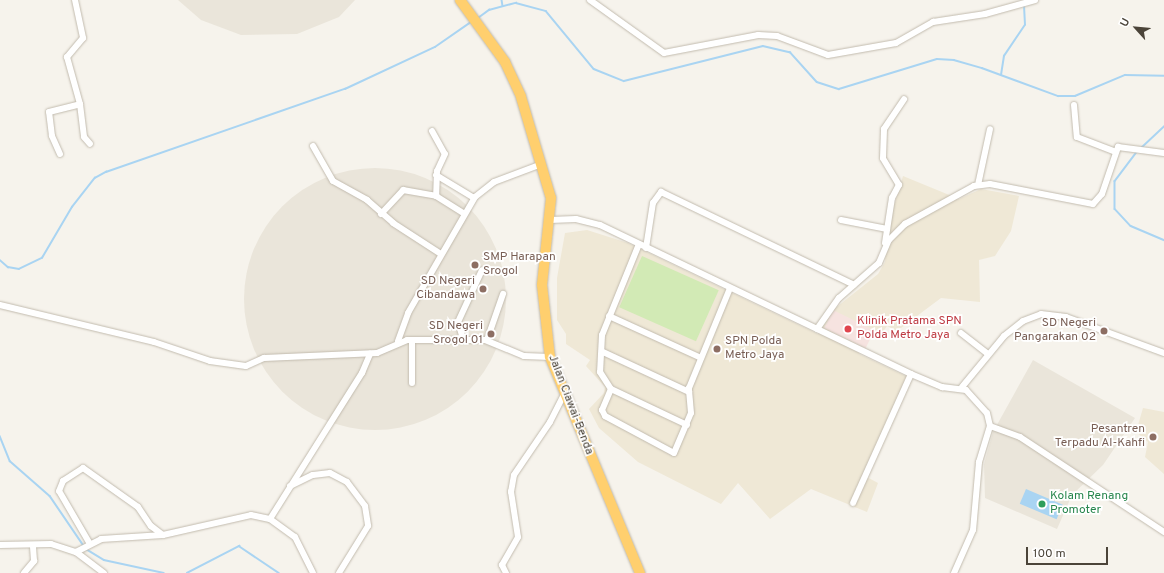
<!DOCTYPE html>
<style>
body{margin:0}
#map{position:relative;width:1164px;height:573px;overflow:hidden;background:#f6f3ec;font-family:Overpass,sans-serif}
div>[style]{position:absolute}
[style*='--x']{left:calc(var(--x)*1px);top:calc(var(--y)*1px);width:calc(var(--w)*1px);rotate:calc(var(--a)*1deg)}
.residential>*{inset:0;background:#eae5da}
.round{border-radius:50%}
.education>*{inset:0;background:#efe8d6}
.medical>*{inset:0;background:#f6e3e0;transform-origin:0 0}
.green>*{inset:0;background:#d2eab5;transform-origin:0 0}
.water>*{inset:0;background:#a9d4f2;transform-origin:0 0}
.stream>*{height:1.5px;margin:-0.75px;padding:0 0.75px;transform-origin:0.75px;border-radius:0.75px;background:#a9d4f2}
.roads{filter:drop-shadow(0 0 1px #c2bbae) drop-shadow(0 0 1px #c2bbae)}
.minor>*{height:6px;margin:-3px;padding:0 3px;transform-origin:3px;border-radius:3px;background:#fff}
.highway>*{height:10px;margin:-5px;padding:0 5px;transform-origin:5px;border-radius:5px;background:#ffcf6e}
.dots>*{width:11px;height:11px;translate:-50% -50%;box-sizing:border-box;border:2px solid #fff;border-radius:50%}
span{translate:-50% -50%;white-space:nowrap;text-align:center;line-height:1.15;-webkit-text-stroke:3.5px #fff;paint-order:stroke}
.education-label{font-size:12px;color:#785e54}
.left{translate:0 -50%;text-align:left}
.right{translate:-100% -50%;text-align:right}
.health-label{font-size:12px;color:#be3a42}
.street-label{font-size:12px;color:#4b4439}
.leisure-label{font-size:12px;color:#27864d}
.north{position:absolute;left:1116px;top:8px;width:40px;height:40px;-webkit-text-stroke:3px #fff;paint-order:stroke;rotate:297deg;font-size:11px;font-weight:700;line-height:16px;text-align:center;color:#4b4439}
.north::after{content:'';display:block;margin:auto;width:14px;height:18px;background:#4b4439;clip-path:polygon(50% 0,100% 100%,50% 72%,0 100%)}
.scale{position:absolute;left:1026px;top:547px;width:82px;height:18px;box-sizing:border-box;border:2px solid #4b4439;border-top:0;padding-left:5px;font-size:12px;line-height:14px;white-space:nowrap;color:#4b4439;-webkit-text-stroke:3px #fff;paint-order:stroke}
</style>
<div id="map">
<div class="residential">
<div style="clip-path:polygon(178px 0,355px 0,339px 17px,297px 34px,241px 35px,201px 20px)"></div>
<div class="round" style="left:244px;top:168px;width:262px;height:262px"></div>
<div style="clip-path:polygon(1033px 360px,1135px 418px,1103px 465px,1072px 495px,1057px 529px,985px 498px,984px 464px,993px 432px)"></div>
</div>
<div class="education">
<div style="clip-path:polygon(903px 176px,959px 199px,981px 189px,1019px 196px,1011px 231px,995px 256px,979px 260px,980px 302px,941px 298px,897px 331px,887px 326px,882px 333px,874px 330px,859px 354px,910px 378px,865px 476px,878px 483px,867px 512px,811px 489px,770px 519px,738px 483px,721px 504px,638px 462px,599px 428px,589px 409px,604px 393px,605px 387px,586px 366px,590px 360px,566px 344px,566px 334px,557px 320px,557px 278px,565px 233px,587px 230px,628px 243px,818px 334px,833px 310px,878px 274px,885px 262px,889px 222px)"></div>
<div style="clip-path:polygon(1143px 408px,1164px 412px,1164px 474px,1145px 457px,1148px 442px,1136px 432px)"></div>
</div>
<div class="medical">
<div style="left:833px;top:310px;width:46px;height:20px;rotate:26deg"></div>
</div>
<div class="green">
<div style="left:642px;top:256px;width:84px;height:56px;rotate:24deg"></div>
</div>
<div class="water">
<div style="left:1026px;top:489px;width:40px;height:16px;rotate:23deg"></div>
</div>
<div class="stream">
<div style="--x:502;--y:0;--w:6;--a:81"></div>
<div style="--x:478;--y:18;--w:14;--a:-36"></div>
<div style="--x:489;--y:10;--w:28;--a:-15"></div>
<div style="--x:516;--y:3;--w:31;--a:15"></div>
<div style="--x:546;--y:11;--w:75;--a:50.4"></div>
<div style="--x:594;--y:69;--w:32;--a:22"></div>
<div style="--x:624;--y:81;--w:143;--a:-14.1"></div>
<div style="--x:763;--y:46;--w:28;--a:13"></div>
<div style="--x:790;--y:52;--w:40;--a:48"></div>
<div style="--x:817;--y:82;--w:23;--a:18"></div>
<div style="--x:839;--y:89;--w:102;--a:-17"></div>
<div style="--x:937;--y:59;--w:17;--a:3"></div>
<div style="--x:954;--y:60;--w:29;--a:16"></div>
<div style="--x:982;--y:68;--w:81;--a:20.2"></div>
<div style="--x:1058;--y:96;--w:17;--a:0"></div>
<div style="--x:1075;--y:96;--w:54;--a:-22.8"></div>
<div style="--x:1125;--y:75;--w:39;--a:1"></div>
<div style="--x:1001;--y:75;--w:19;--a:-81"></div>
<div style="--x:1004;--y:56;--w:37;--a:-56"></div>
<div style="--x:1025;--y:25;--w:19;--a:-93"></div>
<div style="--x:1140;--y:149;--w:33;--a:-43"></div>
<div style="--x:1138;--y:151;--w:38;--a:127"></div>
<div style="--x:1115;--y:181;--w:28;--a:90"></div>
<div style="--x:1115;--y:209;--w:23;--a:47"></div>
<div style="--x:1131;--y:226;--w:36;--a:23"></div>
<div style="--x:0;--y:260;--w:11;--a:41"></div>
<div style="--x:8;--y:267;--w:11;--a:10"></div>
<div style="--x:19;--y:269;--w:25;--a:-26"></div>
<div style="--x:42;--y:258;--w:59;--a:-59.5"></div>
<div style="--x:72;--y:207;--w:37;--a:-52"></div>
<div style="--x:95;--y:178;--w:13;--a:-29"></div>
<div style="--x:106;--y:172;--w:253;--a:-19.2"></div>
<div style="--x:345;--y:89;--w:99;--a:-25"></div>
<div style="--x:435;--y:47;--w:44;--a:-34.8"></div>
<div style="--x:0;--y:436;--w:27;--a:68"></div>
<div style="--x:10;--y:461;--w:53;--a:41.2"></div>
<div style="--x:50;--y:496;--w:60;--a:55.8"></div>
<div style="--x:86;--y:549;--w:21;--a:31"></div>
<div style="--x:104;--y:560;--w:61;--a:12.2"></div>
<div style="--x:187;--y:573;--w:59;--a:-27.4"></div>
<div style="--x:239;--y:546;--w:48;--a:34"></div>
</div>
<div class="roads">
<div class="minor">
<div style="--x:75;--y:0;--w:39;--a:78"></div>
<div style="--x:83;--y:38;--w:25;--a:130"></div>
<div style="--x:67;--y:57;--w:49;--a:74.5"></div>
<div style="--x:80;--y:104;--w:33;--a:83"></div>
<div style="--x:84;--y:137;--w:9;--a:49"></div>
<div style="--x:590;--y:0;--w:91;--a:35.6"></div>
<div style="--x:664;--y:53;--w:96;--a:-10.8"></div>
<div style="--x:758;--y:35;--w:19;--a:3"></div>
<div style="--x:777;--y:36;--w:54;--a:20.4"></div>
<div style="--x:828;--y:55;--w:69;--a:-10"></div>
<div style="--x:896;--y:43;--w:43;--a:-29.6"></div>
<div style="--x:933;--y:22;--w:53;--a:-8.7"></div>
<div style="--x:985;--y:14;--w:52;--a:-15.6"></div>
<div style="--x:1074;--y:105;--w:32;--a:85"></div>
<div style="--x:1077;--y:137;--w:40;--a:21"></div>
<div style="--x:432;--y:131;--w:26;--a:61"></div>
<div style="--x:445;--y:154;--w:19;--a:115"></div>
<div style="--x:437;--y:171;--w:25;--a:92"></div>
<div style="--x:313;--y:146;--w:40;--a:60.3"></div>
<div style="--x:333;--y:181;--w:39;--a:29"></div>
<div style="--x:367;--y:200;--w:35;--a:41"></div>
<div style="--x:393;--y:223;--w:57;--a:32.9"></div>
<div style="--x:60;--y:154;--w:20;--a:-114"></div>
<div style="--x:52;--y:136;--w:24;--a:-97"></div>
<div style="--x:49;--y:112;--w:32;--a:-14"></div>
<div style="--x:436;--y:175;--w:44;--a:31.2"></div>
<div style="--x:978;--y:185;--w:57;--a:-77.9"></div>
<div style="--x:381;--y:214;--w:33;--a:-47"></div>
<div style="--x:403;--y:190;--w:34;--a:10"></div>
<div style="--x:436;--y:196;--w:32;--a:32"></div>
<div style="--x:550;--y:220;--w:26;--a:-2"></div>
<div style="--x:576;--y:219;--w:25;--a:14"></div>
<div style="--x:600;--y:225;--w:345;--a:25.6"></div>
<div style="--x:911;--y:374;--w:34;--a:23"></div>
<div style="--x:942;--y:387;--w:24;--a:7"></div>
<div style="--x:966;--y:390;--w:31;--a:48"></div>
<div style="--x:987;--y:413;--w:13;--a:77"></div>
<div style="--x:990;--y:426;--w:38;--a:107"></div>
<div style="--x:979;--y:462;--w:68;--a:95"></div>
<div style="--x:973;--y:530;--w:47;--a:113.8"></div>
<div style="--x:841;--y:220;--w:47;--a:11.1"></div>
<div style="--x:885;--y:243;--w:46;--a:-81.2"></div>
<div style="--x:892;--y:198;--w:15;--a:-62"></div>
<div style="--x:899;--y:185;--w:31;--a:-121"></div>
<div style="--x:883;--y:158;--w:29;--a:-88"></div>
<div style="--x:884;--y:129;--w:36;--a:-56"></div>
<div style="--x:639;--y:244;--w:98;--a:112.1"></div>
<div style="--x:602;--y:335;--w:37;--a:93"></div>
<div style="--x:600;--y:372;--w:20;--a:57"></div>
<div style="--x:611;--y:389;--w:23;--a:113"></div>
<div style="--x:602;--y:410;--w:7;--a:63"></div>
<div style="--x:605;--y:416;--w:78;--a:28.2"></div>
<div style="--x:674;--y:453;--w:43;--a:-67"></div>
<div style="--x:691;--y:413;--w:25;--a:-95"></div>
<div style="--x:689;--y:388;--w:108;--a:-67.7"></div>
<div style="--x:646;--y:248;--w:46;--a:-81.2"></div>
<div style="--x:653;--y:203;--w:14;--a:-54"></div>
<div style="--x:661;--y:192;--w:214;--a:25.7"></div>
<div style="--x:0;--y:305;--w:158;--a:13.5"></div>
<div style="--x:154;--y:342;--w:59;--a:18.7"></div>
<div style="--x:210;--y:361;--w:36;--a:8"></div>
<div style="--x:246;--y:366;--w:20;--a:-24"></div>
<div style="--x:264;--y:358;--w:113;--a:-2.5"></div>
<div style="--x:377;--y:353;--w:33;--a:-23"></div>
<div style="--x:407;--y:340;--w:78;--a:0"></div>
<div style="--x:485;--y:340;--w:42;--a:22.3"></div>
<div style="--x:524;--y:356;--w:26;--a:2"></div>
<div style="--x:609;--y:316;--w:101;--a:24.5"></div>
<div style="--x:817;--y:329;--w:38;--a:-55"></div>
<div style="--x:839;--y:298;--w:53;--a:-41.2"></div>
<div style="--x:879;--y:263;--w:25;--a:-67"></div>
<div style="--x:889;--y:240;--w:23;--a:-45"></div>
<div style="--x:905;--y:224;--w:79;--a:-28.8"></div>
<div style="--x:974;--y:186;--w:16;--a:-7"></div>
<div style="--x:990;--y:184;--w:105;--a:11"></div>
<div style="--x:1093;--y:204;--w:13;--a:-48"></div>
<div style="--x:1102;--y:194;--w:50;--a:-71.2"></div>
<div style="--x:1118;--y:147;--w:46;--a:7.4"></div>
<div style="--x:961;--y:333;--w:34;--a:38"></div>
<div style="--x:463;--y:339;--w:18;--a:-106"></div>
<div style="--x:458;--y:322;--w:57;--a:-65.2"></div>
<div style="--x:412;--y:340;--w:43;--a:90"></div>
<div style="--x:487;--y:340;--w:49;--a:-70.8"></div>
<div style="--x:398;--y:341;--w:30;--a:-70"></div>
<div style="--x:408;--y:313;--w:134;--a:-60"></div>
<div style="--x:475;--y:197;--w:24;--a:-38"></div>
<div style="--x:494;--y:182;--w:51;--a:-20.6"></div>
<div style="--x:603;--y:352;--w:95;--a:24.9"></div>
<div style="--x:962;--y:387;--w:66;--a:-50.5"></div>
<div style="--x:1004;--y:336;--w:24;--a:-38"></div>
<div style="--x:1023;--y:321;--w:19;--a:-21"></div>
<div style="--x:1041;--y:314;--w:25;--a:7"></div>
<div style="--x:1066;--y:317;--w:104;--a:20.2"></div>
<div style="--x:611;--y:389;--w:84;--a:25.3"></div>
<div style="--x:990;--y:426;--w:32;--a:20"></div>
<div style="--x:1020;--y:437;--w:173;--a:33.4"></div>
<div style="--x:290;--y:486;--w:25;--a:-26"></div>
<div style="--x:313;--y:475;--w:17;--a:-7"></div>
<div style="--x:330;--y:473;--w:19;--a:28"></div>
<div style="--x:347;--y:482;--w:30;--a:53"></div>
<div style="--x:365;--y:506;--w:20;--a:81"></div>
<div style="--x:368;--y:526;--w:55;--a:121.7"></div>
<div style="--x:853;--y:503;--w:141;--a:-65.8"></div>
<div style="--x:270;--y:519;--w:173;--a:-57.8"></div>
<div style="--x:362;--y:373;--w:21;--a:-67"></div>
<div style="--x:90;--y:544;--w:61;--a:-120.3"></div>
<div style="--x:59;--y:491;--w:11;--a:-68"></div>
<div style="--x:63;--y:481;--w:24;--a:-33"></div>
<div style="--x:83;--y:468;--w:67;--a:35.3"></div>
<div style="--x:138;--y:507;--w:23;--a:56"></div>
<div style="--x:151;--y:526;--w:15;--a:37"></div>
<div style="--x:0;--y:545;--w:51;--a:-1.1"></div>
<div style="--x:51;--y:544;--w:26;--a:18"></div>
<div style="--x:76;--y:552;--w:28;--a:-27"></div>
<div style="--x:101;--y:539;--w:62;--a:-3.7"></div>
<div style="--x:163;--y:535;--w:90;--a:-12.8"></div>
<div style="--x:251;--y:515;--w:19;--a:12"></div>
<div style="--x:270;--y:519;--w:31;--a:36"></div>
<div style="--x:295;--y:537;--w:40;--a:63.4"></div>
<div style="--x:76;--y:552;--w:35;--a:37"></div>
<div style="--x:24;--y:573;--w:16;--a:-50"></div>
<div style="--x:34;--y:561;--w:16;--a:-94"></div>
<div style="--x:506;--y:573;--w:9;--a:-117"></div>
<div style="--x:502;--y:565;--w:32;--a:-60"></div>
<div style="--x:518;--y:537;--w:46;--a:-98.8"></div>
<div style="--x:511;--y:492;--w:17;--a:-80"></div>
<div style="--x:514;--y:475;--w:64;--a:-55.8"></div>
<div style="--x:550;--y:422;--w:31;--a:-63"></div>
</div>
<div class="highway">
<div style="--x:460;--y:0;--w:77;--a:54"></div>
<div style="--x:505;--y:62;--w:38;--a:65"></div>
<div style="--x:521;--y:97;--w:105;--a:73.5"></div>
<div style="--x:551;--y:198;--w:87;--a:95.9"></div>
<div style="--x:542;--y:285;--w:72;--a:83.7"></div>
<div style="--x:550;--y:357;--w:234;--a:67.4"></div>
</div>
</div>
<div class="dots">
<div style="left:475px;top:265px;background:#8d6e63"></div>
<div style="left:483px;top:289px;background:#8d6e63"></div>
<div style="left:848px;top:329px;background:#e0444e"></div>
<div style="left:1104px;top:331px;background:#8d6e63"></div>
<div style="left:491px;top:334px;background:#8d6e63"></div>
<div style="left:717px;top:349px;background:#8d6e63"></div>
<div style="left:1153px;top:437px;background:#8d6e63"></div>
<div style="left:1042px;top:504px;background:#2e9e5b"></div>
</div>
<div class="education-label">
<span class="left" style="left:483px;top:265px">SMP Harapan<br>Srogol</span>
<span class="right" style="left:475px;top:289px">SD Negeri<br>Cibandawa</span>
<span class="right" style="left:1096px;top:331px">SD Negeri<br>Pangarakan 02</span>
<span class="right" style="left:483px;top:334px">SD Negeri<br>Srogol 01</span>
<span class="left" style="left:725px;top:349px">SPN Polda<br>Metro Jaya</span>
<span class="right" style="left:1145px;top:437px">Pesantren<br>Terpadu Al-Kahfi</span>
</div>
<div class="health-label">
<span class="left" style="left:857px;top:329px">Klinik Pratama SPN<br>Polda Metro Jaya</span>
</div>
<div class="street-label">
<span style="left:570px;top:405px;rotate:69deg">Jalan Ciawai-Benda</span>
</div>
<div class="leisure-label">
<span class="left" style="left:1050px;top:504px">Kolam Renang<br>Promoter</span>
</div>
<div class="north">U</div>
<div class="scale">100 m</div>
</div>
